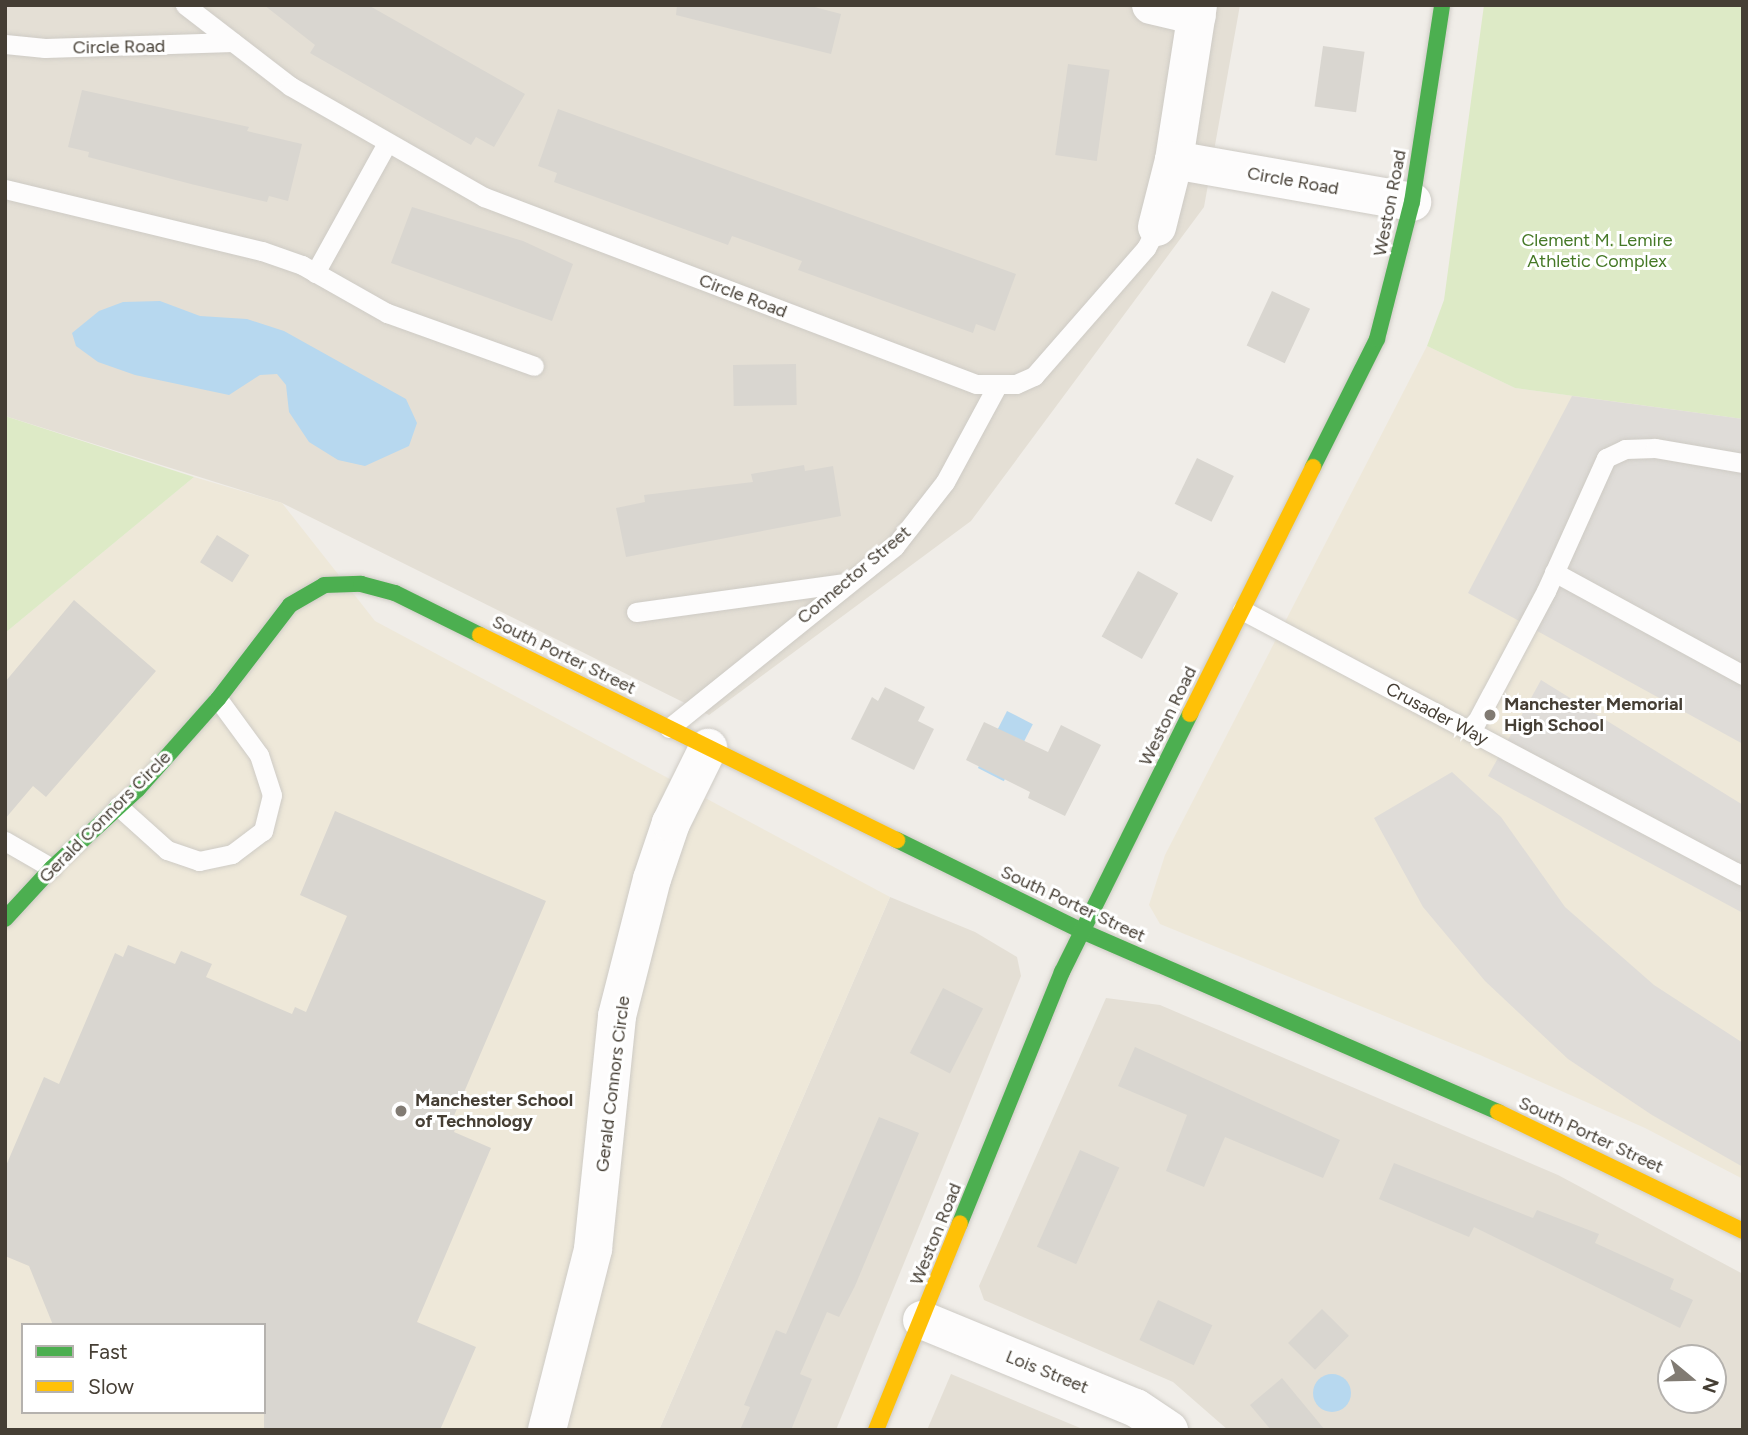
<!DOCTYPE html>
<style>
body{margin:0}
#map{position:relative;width:1748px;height:1435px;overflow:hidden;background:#f0ede8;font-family:Figtree,sans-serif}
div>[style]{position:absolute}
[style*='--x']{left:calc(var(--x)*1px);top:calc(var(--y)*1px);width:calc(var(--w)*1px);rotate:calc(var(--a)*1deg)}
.residential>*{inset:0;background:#e4dfd5}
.education>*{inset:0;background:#eee8d9}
.green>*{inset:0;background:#ddeac6}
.parking>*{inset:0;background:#dfdcd8}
.water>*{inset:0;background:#b7d8ef;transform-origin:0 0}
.round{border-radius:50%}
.building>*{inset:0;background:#d9d6d0;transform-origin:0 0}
.roads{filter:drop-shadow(0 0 2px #cecbc5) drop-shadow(0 0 2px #cecbc5)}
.lane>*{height:19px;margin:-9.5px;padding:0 9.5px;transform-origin:9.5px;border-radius:9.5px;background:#fdfcfc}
.street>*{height:38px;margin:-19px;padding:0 19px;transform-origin:19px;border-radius:19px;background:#fdfcfc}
.fast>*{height:16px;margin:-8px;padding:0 8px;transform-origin:8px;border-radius:8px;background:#4caf50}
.slow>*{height:16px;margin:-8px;padding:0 8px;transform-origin:8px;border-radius:8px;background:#ffc107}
.dots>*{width:19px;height:19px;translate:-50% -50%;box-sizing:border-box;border:4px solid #fff;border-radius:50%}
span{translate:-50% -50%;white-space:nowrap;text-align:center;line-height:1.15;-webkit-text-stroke:6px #fff;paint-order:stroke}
.street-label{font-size:18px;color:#453e34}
.park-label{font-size:18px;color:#457826}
.poi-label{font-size:18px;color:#453e34;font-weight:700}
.left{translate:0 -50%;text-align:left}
.frame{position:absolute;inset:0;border:7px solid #453e34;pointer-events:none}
.legend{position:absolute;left:21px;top:1323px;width:245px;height:91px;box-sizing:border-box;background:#fff;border:2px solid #b5b2ae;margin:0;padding:9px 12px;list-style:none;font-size:21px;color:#453e34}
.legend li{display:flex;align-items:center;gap:14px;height:35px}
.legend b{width:35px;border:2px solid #b5b2ae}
.north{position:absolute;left:1657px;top:1344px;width:70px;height:70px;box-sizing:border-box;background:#fff;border:2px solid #b5b2ae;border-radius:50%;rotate:109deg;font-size:19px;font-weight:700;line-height:28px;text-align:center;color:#453e34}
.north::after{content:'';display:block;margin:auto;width:24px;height:32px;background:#817b73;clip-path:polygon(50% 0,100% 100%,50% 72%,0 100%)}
</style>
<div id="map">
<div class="residential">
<div style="clip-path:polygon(5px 5px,1240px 5px,1204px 207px,971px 521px,709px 715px,282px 503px,5px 416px)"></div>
<div style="clip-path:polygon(890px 897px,975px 932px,1017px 957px,1021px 976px,836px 1430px,659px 1430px)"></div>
<div style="clip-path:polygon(evenodd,1106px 998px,1160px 1005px,1558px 1175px,1743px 1274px,1743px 1430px,1228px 1430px,1173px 1382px,984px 1300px,979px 1286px,1106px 998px,1671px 1358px,1713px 1358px,1713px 1400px,1671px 1400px,1671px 1358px)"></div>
<div style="clip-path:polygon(951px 1374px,1085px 1430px,927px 1430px)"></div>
</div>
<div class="education">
<div style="clip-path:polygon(1427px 346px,1515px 388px,1743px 419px,1743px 1179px,1645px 1128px,1480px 1055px,1160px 924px,1149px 905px,1165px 855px)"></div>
<div style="clip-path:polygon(evenodd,194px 477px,282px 503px,375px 621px,890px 897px,659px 1430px,5px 1430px,5px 633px,194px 477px,23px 1325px,264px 1325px,264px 1412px,23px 1412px,23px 1325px)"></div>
</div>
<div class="green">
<div style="clip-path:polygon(1484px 5px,1743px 5px,1743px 419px,1515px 388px,1427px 346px,1444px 300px)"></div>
<div style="clip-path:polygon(5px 416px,194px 477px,5px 633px)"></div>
</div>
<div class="parking">
<div style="clip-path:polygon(1572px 396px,1743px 419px,1743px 744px,1468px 593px)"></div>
<div style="clip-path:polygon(1541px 680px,1743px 805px,1743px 913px,1488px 776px)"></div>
<div style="clip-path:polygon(1452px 772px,1501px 817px,1565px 907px,1654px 985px,1743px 1043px,1743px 1167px,1652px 1115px,1568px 1059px,1485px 981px,1423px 907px,1374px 818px)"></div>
</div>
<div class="water">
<div style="clip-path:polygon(160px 301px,200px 316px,247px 319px,284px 331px,406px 399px,417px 423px,409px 446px,365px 466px,338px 460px,309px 442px,289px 412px,286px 385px,277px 374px,260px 375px,229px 395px,135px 375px,98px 362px,76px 346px,72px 333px,99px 311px,123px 302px)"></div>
<div style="left:1007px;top:711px;width:29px;height:64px;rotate:27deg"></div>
<div class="round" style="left:1313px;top:1374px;width:38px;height:38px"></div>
</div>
<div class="building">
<div style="clip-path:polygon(264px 5px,368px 5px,525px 94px,494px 147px,476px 137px,471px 145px,310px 53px,315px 45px)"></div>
<div style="clip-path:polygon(677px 5px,807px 5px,841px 14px,831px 54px,676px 15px)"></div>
<div style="left:1323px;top:46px;width:42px;height:61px;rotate:8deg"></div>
<div style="left:1068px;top:64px;width:42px;height:92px;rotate:8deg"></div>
<div style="clip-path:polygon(82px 90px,249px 127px,247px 131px,302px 144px,288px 201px,269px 196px,267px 202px,191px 184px,88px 157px,89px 152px,68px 147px)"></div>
<div style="clip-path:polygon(558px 109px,1016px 274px,995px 331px,976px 324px,973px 333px,798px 270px,802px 261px,752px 243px,732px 236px,728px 245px,554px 182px,557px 173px,538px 166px)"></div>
<div style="clip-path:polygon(412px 207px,523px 241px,573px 264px,552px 321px,391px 263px)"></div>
<div style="left:1272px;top:291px;width:42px;height:60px;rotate:25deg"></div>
<div style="left:796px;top:364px;width:41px;height:63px;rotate:89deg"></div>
<div style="left:1197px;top:458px;width:41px;height:51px;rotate:26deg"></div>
<div style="clip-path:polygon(804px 465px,805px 471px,833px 466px,841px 516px,626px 557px,616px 508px,645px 502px,644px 495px,753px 482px,751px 474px)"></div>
<div style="left:217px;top:535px;width:38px;height:32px;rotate:32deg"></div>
<div style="left:1138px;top:571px;width:46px;height:75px;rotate:29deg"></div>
<div style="clip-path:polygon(74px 600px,156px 671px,46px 797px,33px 786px,5px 819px,5px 682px)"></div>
<div style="clip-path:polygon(885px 687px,925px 707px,918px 721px,934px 729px,914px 770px,851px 739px,872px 697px,878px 701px)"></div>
<div style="clip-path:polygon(984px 722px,1048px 752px,1061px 725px,1101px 745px,1065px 816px,1028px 798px,1030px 792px,966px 760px)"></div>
<div style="clip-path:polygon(335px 811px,546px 901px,453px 1118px,459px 1121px,454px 1132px,491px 1148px,417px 1322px,476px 1347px,440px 1430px,264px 1430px,264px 1325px,53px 1325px,29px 1266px,5px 1256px,5px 1168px,44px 1077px,59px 1084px,115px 953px,123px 957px,128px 945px,175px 964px,181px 951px,212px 964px,206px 977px,292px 1014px,295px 1007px,306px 1012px,347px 916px,300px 895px)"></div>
<div style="left:943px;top:988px;width:45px;height:73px;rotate:27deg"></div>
<div style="clip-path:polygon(1135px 1047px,1340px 1140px,1323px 1178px,1225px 1137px,1204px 1187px,1166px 1171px,1187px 1115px,1118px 1086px)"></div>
<div style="clip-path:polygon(879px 1117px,919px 1133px,855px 1286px,839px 1317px,827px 1312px,800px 1374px,812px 1379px,791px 1430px,740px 1430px,750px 1407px,744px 1405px,776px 1330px,786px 1334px)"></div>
<div style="left:1080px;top:1150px;width:43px;height:106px;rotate:24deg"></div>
<div style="clip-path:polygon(1394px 1163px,1533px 1218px,1537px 1210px,1599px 1234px,1595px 1243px,1674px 1279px,1670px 1289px,1693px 1300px,1680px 1328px,1474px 1227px,1469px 1237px,1379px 1199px)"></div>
<div style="left:1158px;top:1300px;width:60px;height:44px;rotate:25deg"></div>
<div style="left:1322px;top:1309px;width:38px;height:48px;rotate:45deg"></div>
<div style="clip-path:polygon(1282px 1378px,1325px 1430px,1271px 1430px,1250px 1405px)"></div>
</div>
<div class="roads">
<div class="lane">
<div style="--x:185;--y:5;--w:133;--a:37.6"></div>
<div style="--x:290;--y:86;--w:224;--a:29.8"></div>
<div style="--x:484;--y:197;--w:526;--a:20.81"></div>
<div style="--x:976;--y:384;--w:40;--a:0"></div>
<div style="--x:1016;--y:384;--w:20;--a:-24"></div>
<div style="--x:1034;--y:376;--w:170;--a:-48.8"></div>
<div style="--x:1146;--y:248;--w:24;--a:-62"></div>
<div style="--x:5;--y:44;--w:40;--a:5.7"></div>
<div style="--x:45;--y:48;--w:188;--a:-1.8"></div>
<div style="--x:5;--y:189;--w:264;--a:13.6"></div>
<div style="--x:262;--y:251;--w:42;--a:19.3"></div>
<div style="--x:302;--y:265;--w:98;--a:29.5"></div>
<div style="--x:387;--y:313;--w:156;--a:19.8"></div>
<div style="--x:315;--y:273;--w:149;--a:-61"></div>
<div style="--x:1554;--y:572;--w:215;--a:28.6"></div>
<div style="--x:1242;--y:610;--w:567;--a:27.97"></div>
<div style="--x:636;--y:612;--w:211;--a:-7.9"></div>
<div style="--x:669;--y:728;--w:290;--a:-38.8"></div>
<div style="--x:895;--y:546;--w:81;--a:-52"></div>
<div style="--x:945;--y:482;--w:109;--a:-61.6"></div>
<div style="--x:1471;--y:732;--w:160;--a:-62"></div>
<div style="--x:1546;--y:591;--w:146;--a:-65.7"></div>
<div style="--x:1606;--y:458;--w:21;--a:-25"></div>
<div style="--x:1625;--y:449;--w:30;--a:-2"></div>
<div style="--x:1655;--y:448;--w:89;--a:9.7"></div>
<div style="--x:118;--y:806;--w:66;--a:41.9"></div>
<div style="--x:167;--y:850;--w:34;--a:19"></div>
<div style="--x:199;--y:861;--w:34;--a:-12"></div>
<div style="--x:232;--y:854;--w:39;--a:-37"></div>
<div style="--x:263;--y:831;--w:37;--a:-76"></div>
<div style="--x:272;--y:795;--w:42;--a:-108"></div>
<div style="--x:259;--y:755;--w:69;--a:-126.2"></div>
<div style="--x:5;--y:841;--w:54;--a:29.9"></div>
</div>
<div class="street">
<div style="--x:1151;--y:5;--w:47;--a:13.4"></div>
<div style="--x:1198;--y:5;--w:157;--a:98.8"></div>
<div style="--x:1174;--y:160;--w:242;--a:10"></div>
<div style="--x:1157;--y:227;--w:69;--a:-75.8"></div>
<div style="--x:922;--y:1320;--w:231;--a:22.4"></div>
<div style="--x:1136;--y:1408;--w:40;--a:34"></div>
<div style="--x:547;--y:1430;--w:187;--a:-75.7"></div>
<div style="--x:593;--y:1249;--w:234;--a:-84.1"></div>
<div style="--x:617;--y:1016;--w:141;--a:-75.7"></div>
<div style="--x:652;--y:879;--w:59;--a:-71.3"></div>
<div style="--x:671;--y:823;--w:84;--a:-63.7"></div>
</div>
<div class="fast">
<div style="--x:1313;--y:467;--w:143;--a:-63.4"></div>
<div style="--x:1377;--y:339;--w:141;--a:-75.7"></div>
<div style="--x:1412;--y:202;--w:199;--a:-81.3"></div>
<div style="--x:897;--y:840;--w:206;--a:26.2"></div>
<div style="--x:1082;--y:931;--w:454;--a:23.5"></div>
<div style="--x:5;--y:919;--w:69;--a:-47.3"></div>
<div style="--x:52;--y:868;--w:117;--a:-42.6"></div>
<div style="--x:138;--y:789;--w:120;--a:-48.4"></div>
<div style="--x:218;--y:699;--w:118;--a:-52.5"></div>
<div style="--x:290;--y:605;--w:39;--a:-30"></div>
<div style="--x:324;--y:585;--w:37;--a:-2"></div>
<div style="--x:361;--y:584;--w:35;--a:15"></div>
<div style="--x:395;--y:593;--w:95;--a:26.3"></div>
<div style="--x:960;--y:1223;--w:271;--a:-67.9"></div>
<div style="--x:1062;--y:972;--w:288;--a:-63.6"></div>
</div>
<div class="slow">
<div style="--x:480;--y:635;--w:465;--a:26.2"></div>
<div style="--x:1190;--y:714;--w:276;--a:-63.5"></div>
<div style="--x:1498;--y:1112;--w:272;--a:25.9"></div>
<div style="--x:876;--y:1430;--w:223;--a:-67.9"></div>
</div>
</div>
<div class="dots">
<div style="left:1490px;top:715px;background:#817b73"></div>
<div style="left:401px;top:1111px;background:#817b73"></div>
</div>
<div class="street-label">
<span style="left:119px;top:47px;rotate:-1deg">Circle Road</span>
<span style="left:1293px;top:181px;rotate:10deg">Circle Road</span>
<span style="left:1390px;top:203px;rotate:-79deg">Weston Road</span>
<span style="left:743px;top:296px;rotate:21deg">Circle Road</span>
<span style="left:854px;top:575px;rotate:-40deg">Connector Street</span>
<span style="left:564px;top:655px;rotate:26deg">South Porter Street</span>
<span style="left:1437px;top:714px;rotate:28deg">Crusader Way</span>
<span style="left:1168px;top:716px;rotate:-64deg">Weston Road</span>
<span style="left:105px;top:817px;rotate:-45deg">Gerald Connors Circle</span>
<span style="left:1073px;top:904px;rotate:25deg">South Porter Street</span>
<span style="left:613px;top:1084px;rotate:-83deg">Gerald Connors Circle</span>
<span style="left:1591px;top:1135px;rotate:25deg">South Porter Street</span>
<span style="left:936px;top:1234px;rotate:-68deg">Weston Road</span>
<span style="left:1047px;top:1372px;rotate:22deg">Lois Street</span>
</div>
<div class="park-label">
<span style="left:1597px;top:251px">Clement M. Lemire<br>Athletic Complex</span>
</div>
<div class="poi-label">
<span class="left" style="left:1504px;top:715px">Manchester Memorial<br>High School</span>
<span class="left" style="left:415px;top:1111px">Manchester School<br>of Technology</span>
</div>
<div class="frame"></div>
<ul class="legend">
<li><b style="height:9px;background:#4caf50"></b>Fast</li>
<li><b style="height:9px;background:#ffc107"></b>Slow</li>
</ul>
<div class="north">N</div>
</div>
